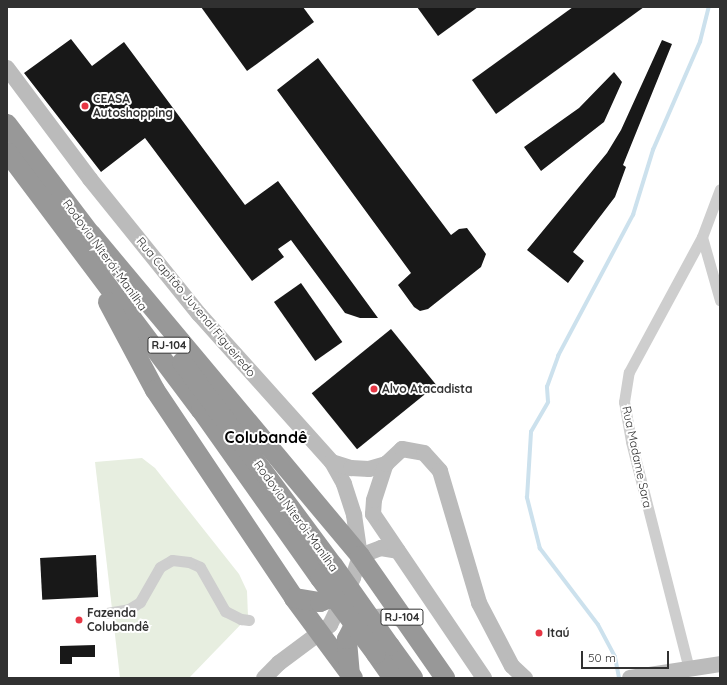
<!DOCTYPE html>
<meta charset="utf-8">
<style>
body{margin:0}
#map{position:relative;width:727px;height:685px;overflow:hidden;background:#fff;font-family:Quicksand,sans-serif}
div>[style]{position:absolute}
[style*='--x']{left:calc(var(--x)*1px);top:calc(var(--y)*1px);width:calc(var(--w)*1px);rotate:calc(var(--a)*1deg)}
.green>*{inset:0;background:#e7eee0}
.stream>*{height:3.5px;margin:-1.75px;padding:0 1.75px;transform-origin:1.75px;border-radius:1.75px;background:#cce1ed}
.building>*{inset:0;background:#181818;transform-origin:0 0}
.street>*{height:11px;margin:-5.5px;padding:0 5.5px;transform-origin:5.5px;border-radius:5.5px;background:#cecece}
.secondary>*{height:16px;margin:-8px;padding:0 8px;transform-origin:8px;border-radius:8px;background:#bbb}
.highway>*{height:20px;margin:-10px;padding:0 10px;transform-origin:10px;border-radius:10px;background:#989898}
.highway-bridge>*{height:20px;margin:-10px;padding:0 10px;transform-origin:10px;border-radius:10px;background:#989898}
.dots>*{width:11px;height:11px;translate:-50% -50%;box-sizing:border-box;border:2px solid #fff;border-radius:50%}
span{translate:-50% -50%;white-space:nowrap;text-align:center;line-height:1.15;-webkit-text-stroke:4px #fff;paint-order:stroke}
.shield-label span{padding:1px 3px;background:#fff;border:1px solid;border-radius:3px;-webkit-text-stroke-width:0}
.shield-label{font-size:11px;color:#313131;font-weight:700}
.poi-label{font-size:12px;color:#313131;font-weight:700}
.left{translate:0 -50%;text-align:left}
.street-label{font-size:12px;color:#313131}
.district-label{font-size:16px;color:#000;font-weight:700}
.frame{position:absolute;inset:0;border:8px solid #313131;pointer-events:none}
.scale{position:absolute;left:581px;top:651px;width:88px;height:18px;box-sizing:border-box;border:2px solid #313131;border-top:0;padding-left:5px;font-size:12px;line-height:14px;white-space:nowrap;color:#313131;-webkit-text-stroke:3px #fff;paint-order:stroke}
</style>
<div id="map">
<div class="green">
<div style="clip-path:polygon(142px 458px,155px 468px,239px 574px,247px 591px,248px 617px,189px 678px,120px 678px,95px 462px)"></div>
</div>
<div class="stream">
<div style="--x:619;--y:678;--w:21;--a:-101"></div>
<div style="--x:615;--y:657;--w:36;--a:-118"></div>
<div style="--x:598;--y:625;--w:96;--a:-127.3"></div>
<div style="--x:540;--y:549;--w:53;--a:-104.3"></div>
<div style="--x:527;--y:498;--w:66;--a:-86.5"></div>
<div style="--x:531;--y:432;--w:34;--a:-60"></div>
<div style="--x:548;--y:402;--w:15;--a:-94"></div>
<div style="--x:547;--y:387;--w:33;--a:-70"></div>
<div style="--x:558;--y:356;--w:160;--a:-62"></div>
<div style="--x:633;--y:215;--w:68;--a:-72.9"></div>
<div style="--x:653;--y:150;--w:118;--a:-66.5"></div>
<div style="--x:700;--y:42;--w:36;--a:-76"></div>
</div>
<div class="building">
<div style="clip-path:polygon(201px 7px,303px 7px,314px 22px,247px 71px)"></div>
<div style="clip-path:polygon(417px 7px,478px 7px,438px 36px)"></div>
<div style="clip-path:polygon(573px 7px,644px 7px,496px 114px,472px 80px)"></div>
<div style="clip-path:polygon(71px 39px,92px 66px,124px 42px,245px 205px,278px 181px,378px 318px,360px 318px,345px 313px,291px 240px,278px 249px,284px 257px,252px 281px,145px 138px,101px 172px,24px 73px)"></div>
<div style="clip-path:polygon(662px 40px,672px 44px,623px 165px,626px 167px,615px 197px,573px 252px,584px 261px,568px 283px,527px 250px,607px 153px,621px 130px)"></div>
<div style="clip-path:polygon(318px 58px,451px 235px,459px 229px,467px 228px,486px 254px,481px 267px,428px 309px,420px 311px,414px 307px,398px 285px,411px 273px,277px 90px)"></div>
<div style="clip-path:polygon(614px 72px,622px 82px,604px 122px,541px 171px,524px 147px,579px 108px)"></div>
<div style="left:301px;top:283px;width:72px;height:33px;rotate:55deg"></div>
<div style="left:391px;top:329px;width:72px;height:102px;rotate:51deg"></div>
<div style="left:96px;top:555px;width:42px;height:56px;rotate:87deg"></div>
<div style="clip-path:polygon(95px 645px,95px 657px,72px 657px,72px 664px,60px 664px,60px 646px)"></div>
</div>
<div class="street">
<div style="--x:702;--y:237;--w:66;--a:74.1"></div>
<div style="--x:107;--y:613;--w:22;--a:-10"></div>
<div style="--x:129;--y:609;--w:13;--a:-32"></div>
<div style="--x:140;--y:602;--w:40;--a:-60.3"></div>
<div style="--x:160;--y:567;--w:14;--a:-30"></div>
<div style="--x:172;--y:560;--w:17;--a:7"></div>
<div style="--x:189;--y:562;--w:12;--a:24"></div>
<div style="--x:200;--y:567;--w:51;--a:60.4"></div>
<div style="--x:225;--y:611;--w:18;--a:27"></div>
<div style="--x:241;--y:619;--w:8;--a:7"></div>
<div style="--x:689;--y:669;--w:235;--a:-104.3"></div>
<div style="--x:631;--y:441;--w:40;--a:-100"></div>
<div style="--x:624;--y:402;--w:30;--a:-81"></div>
<div style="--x:629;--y:372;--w:153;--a:-61.6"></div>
<div style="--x:702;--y:237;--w:51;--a:-69.4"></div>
</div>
<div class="secondary">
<div style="--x:7;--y:68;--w:139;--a:53.2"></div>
<div style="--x:90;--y:179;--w:174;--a:51.1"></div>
<div style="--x:199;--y:314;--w:199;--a:48.1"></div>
<div style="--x:332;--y:462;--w:25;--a:61"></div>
<div style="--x:344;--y:484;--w:33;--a:72"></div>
<div style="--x:354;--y:515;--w:41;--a:81.7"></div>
<div style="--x:360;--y:556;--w:23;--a:108"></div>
<div style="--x:353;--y:578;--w:52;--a:116.1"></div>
<div style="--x:330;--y:625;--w:64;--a:143.3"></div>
<div style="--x:279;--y:663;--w:21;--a:135"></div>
<div style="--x:332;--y:462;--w:20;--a:18"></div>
<div style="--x:351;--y:468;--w:18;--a:3"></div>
<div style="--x:369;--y:469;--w:18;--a:-16"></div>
<div style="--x:360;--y:556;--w:22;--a:-21"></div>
<div style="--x:381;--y:548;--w:17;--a:10"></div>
<div style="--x:360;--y:618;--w:30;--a:-4"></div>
<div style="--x:390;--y:616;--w:16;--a:18"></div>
<div style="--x:484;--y:678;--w:198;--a:-124.1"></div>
<div style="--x:373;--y:514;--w:14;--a:-86"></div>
<div style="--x:374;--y:500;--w:38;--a:-72"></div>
<div style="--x:386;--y:464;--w:22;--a:-43"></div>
<div style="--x:402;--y:449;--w:22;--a:10"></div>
<div style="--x:424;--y:453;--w:24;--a:48"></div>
<div style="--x:440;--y:471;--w:138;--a:73.5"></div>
<div style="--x:479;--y:603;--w:71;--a:62.4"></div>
<div style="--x:512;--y:666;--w:18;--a:43"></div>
<div style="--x:630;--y:678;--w:91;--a:-8.8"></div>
</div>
<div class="highway">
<div style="--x:7;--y:124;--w:152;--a:52.8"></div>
<div style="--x:7;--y:152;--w:323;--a:53.1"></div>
<div style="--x:201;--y:410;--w:206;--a:54.7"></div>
<div style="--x:91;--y:234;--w:420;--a:50.1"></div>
<div style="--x:360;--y:556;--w:149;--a:55.1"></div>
<div style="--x:108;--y:302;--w:100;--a:61.9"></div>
<div style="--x:155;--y:390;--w:250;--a:56.2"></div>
<div style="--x:294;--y:598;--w:99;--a:53.6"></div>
<div style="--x:182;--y:362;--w:253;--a:53.4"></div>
<div style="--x:294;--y:598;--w:26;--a:9"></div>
<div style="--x:320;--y:602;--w:28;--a:-21"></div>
<div style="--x:390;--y:646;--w:39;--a:54"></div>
<div style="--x:376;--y:654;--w:29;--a:55"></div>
<div style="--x:350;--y:675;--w:36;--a:-95"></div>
<div style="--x:347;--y:639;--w:13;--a:-63"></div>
<div style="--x:353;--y:627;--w:12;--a:-48"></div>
</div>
<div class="highway-bridge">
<div style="--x:333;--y:565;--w:99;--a:54.9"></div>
<div style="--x:320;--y:578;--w:94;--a:53.6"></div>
</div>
<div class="dots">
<div style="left:85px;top:106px;background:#e63644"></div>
<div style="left:374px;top:389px;background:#e63644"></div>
<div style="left:79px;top:620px;background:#e63644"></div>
<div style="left:539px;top:633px;background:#e63644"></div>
</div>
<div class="shield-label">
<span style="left:169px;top:345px">RJ-104</span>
<span style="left:402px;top:617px">RJ-104</span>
</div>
<div class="poi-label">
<span class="left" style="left:93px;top:106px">CEASA<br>Autoshopping</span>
<span class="left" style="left:382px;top:389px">Alvo Atacadista</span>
<span class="left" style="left:87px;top:620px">Fazenda<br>Colubandê</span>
<span class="left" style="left:547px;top:633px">Itaú</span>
</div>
<div class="street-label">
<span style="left:105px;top:255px;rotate:54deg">Rodovia Niterói-Manilha</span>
<span style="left:196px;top:307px;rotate:50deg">Rua Capitão Juvenal Figueiredo</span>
<span style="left:637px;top:457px;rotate:78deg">Rua Madame Sara</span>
<span style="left:296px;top:516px;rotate:54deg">Rodovia Niterói-Manilha</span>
</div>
<div class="district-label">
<span style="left:266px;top:437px">Colubandê</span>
</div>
<div class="frame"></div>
<div class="scale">50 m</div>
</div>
